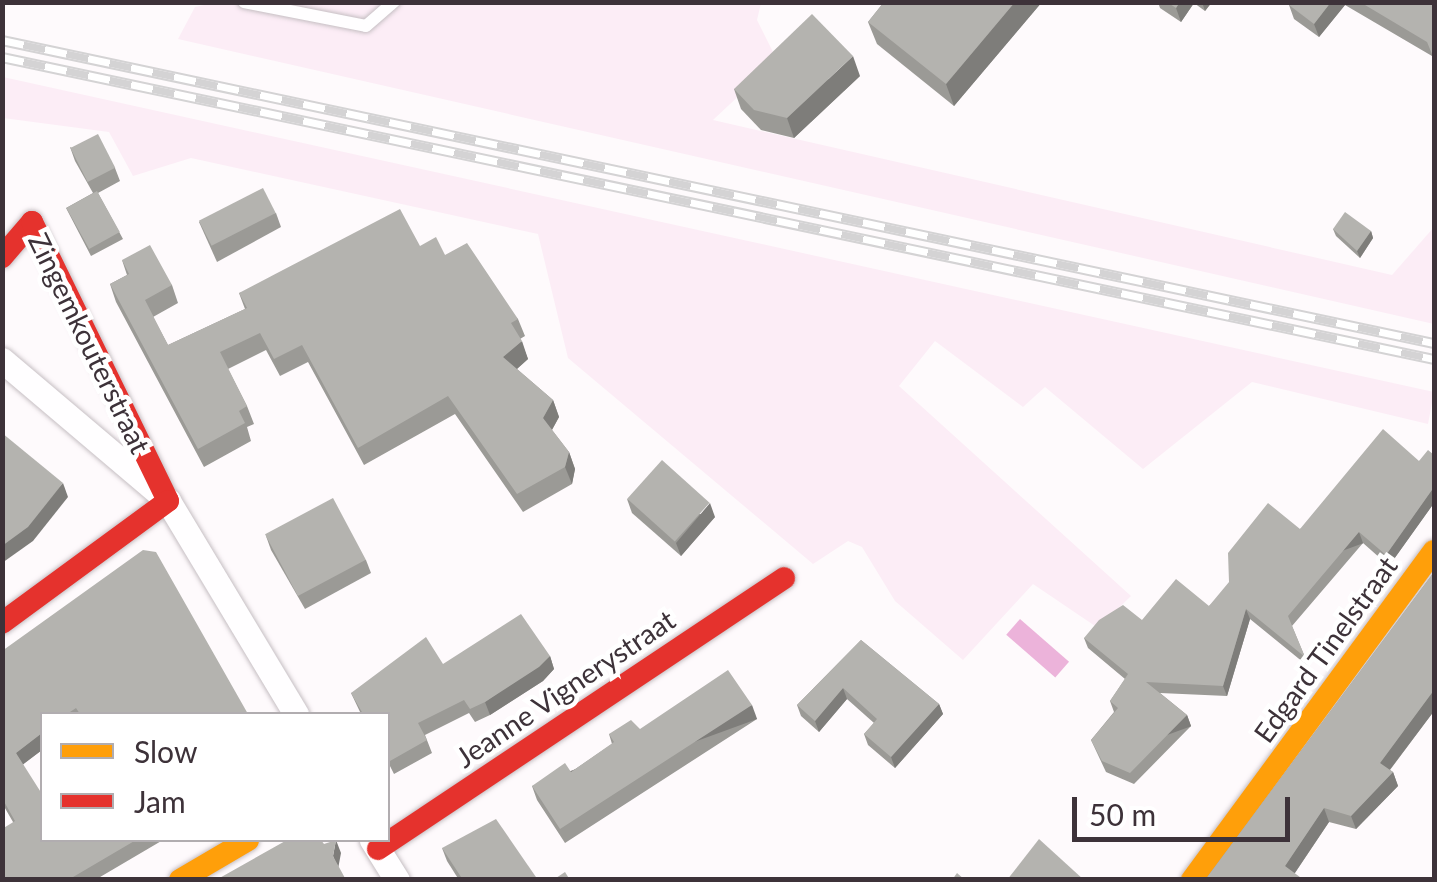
<!DOCTYPE html>
<style>
body{margin:0}
#map{position:relative;width:1437px;height:882px;overflow:hidden;background:#fefafc;font-family:Lato,sans-serif}
div>[style]{position:absolute}
[style*='--x']{left:calc(var(--x)*1px);top:calc(var(--y)*1px);width:calc(var(--w)*1px);rotate:calc(var(--a)*1deg)}
.green>*{inset:0;background:#fcedf6}
.water>*{inset:0;background:#ecb3da;transform-origin:0 0}
.roads{filter:drop-shadow(0 0 2px #c6bfc3) drop-shadow(0 0 2px #c6bfc3)}
.lane>*{height:12px;margin:-6px;padding:0 6px;transform-origin:6px;border-radius:6px;background:#fffeff}
.street>*{height:25px;margin:-12.5px;padding:0 12.5px;transform-origin:12.5px;border-radius:12.5px;background:#fffeff}
.slow>*{height:22px;margin:-11px;padding:0 11px;transform-origin:11px;border-radius:11px;background:#ff9f0a}
.jam>*{height:22px;margin:-11px;padding:0 11px;transform-origin:11px;border-radius:11px;background:#e5322d}
.rail>*{height:11px;margin-top:-5.5px;transform-origin:0;background:repeating-linear-gradient(90deg,#fff 0 22px,#d4d3d4 0 44px);box-sizing:border-box;border-block:2px solid #d4d3d4}
.wall>*{inset:0;background:#9b9a96}
.shaded-wall>*{inset:0;background:#7e7d7a;transform-origin:0 0}
.building>*{inset:0;background:#b4b3af;transform-origin:0 0}
span{translate:-50% -50%;white-space:nowrap;text-align:center;line-height:1.15;-webkit-text-stroke:9px #fff;paint-order:stroke}
.street-label{font-size:28px;color:#3d3239}
.frame{position:absolute;inset:0;border:5px solid #3d3239;pointer-events:none}
.legend{position:absolute;left:40px;top:712px;width:350px;height:130px;box-sizing:border-box;background:#fff;border:2px solid #b1adb0;margin:0;padding:12px 18px;list-style:none;font-size:30px;color:#3d3239}
.legend li{display:flex;align-items:center;gap:20px;height:50px}
.legend b{width:50px;border:2px solid #b1adb0}
.scale{position:absolute;left:1072px;top:797px;width:218px;height:45px;box-sizing:border-box;border:5px solid #3d3239;border-top:0;padding-left:12px;font-size:30px;line-height:35px;white-space:nowrap;color:#3d3239;-webkit-text-stroke:8px #fff;paint-order:stroke}
</style>
<div id="map">
<div class="green">
<div style="clip-path:polygon(213px 3px,761px 3px,757px 20px,777px 60px,713px 120px,1392px 275px,1434px 227px,1434px 324px,178px 39px,195px 7px)"></div>
<div style="clip-path:polygon(3px 77px,1434px 392px,1428px 424px,1252px 382px,1143px 469px,1045px 387px,1023px 407px,935px 341px,899px 386px,1131px 596px,1098px 628px,1033px 584px,963px 660px,895px 601px,862px 547px,848px 541px,813px 564px,568px 358px,538px 234px,191px 158px,133px 176px,109px 132px,3px 118px)"></div>
</div>
<div class="water">
<div style="left:1020px;top:619px;width:65px;height:21px;rotate:41deg"></div>
</div>
<div class="roads">
<div class="lane">
<div style="--x:244;--y:2;--w:124;--a:11.1"></div>
<div style="--x:366;--y:26;--w:37;--a:-41"></div>
</div>
<div class="street">
<div style="--x:2;--y:360;--w:218;--a:40.3"></div>
<div style="--x:168;--y:501;--w:249;--a:59"></div>
<div style="--x:372;--y:840;--w:47;--a:58"></div>
</div>
<div class="slow">
<div style="--x:180;--y:880;--w:79;--a:-30.5"></div>
<div style="--x:1192;--y:880;--w:408;--a:-53.7"></div>
</div>
<div class="jam">
<div style="--x:2;--y:257;--w:46;--a:-49.4"></div>
<div style="--x:32;--y:222;--w:310;--a:64"></div>
<div style="--x:168;--y:501;--w:206;--a:143.7"></div>
<div style="--x:378;--y:849;--w:488;--a:-33.7"></div>
</div>
</div>
<div class="rail">
<div style="--x:2;--y:40;--w:1464;--a:11.95"></div>
<div style="--x:2;--y:57;--w:1463;--a:11.91"></div>
</div>
<div class="wall">
<div style="clip-path:polygon(884px 2px,1042px 2px,954px 106px,877px 44px,868px 22px)"></div>
<div style="clip-path:polygon(1158px 2px,1212px 2px,1205px 11px,1194px 3px,1181px 22px,1160px 8px)"></div>
<div style="clip-path:polygon(1291px 2px,1434px 2px,1432px 56px,1345px 5px,1319px 37px,1294px 19px,1289px 5px)"></div>
<div style="clip-path:polygon(860px 76px,794px 138px,761px 130px,741px 109px,734px 89px)"></div>
<div style="clip-path:polygon(70px 147px,115px 168px,120px 181px,98px 193px,123px 239px,91px 256px,66px 208px,93px 193px,75px 161px)"></div>
<div style="clip-path:polygon(276px 213px,281px 227px,217px 262px,199px 222px)"></div>
<div style="clip-path:polygon(1333px 229px,1371px 231px,1373px 238px,1360px 258px,1336px 236px)"></div>
<div style="clip-path:polygon(420px 246px,445px 255px,518px 319px,525px 336px,520px 339px,528px 359px,517px 369px,553px 400px,559px 417px,552px 430px,569px 452px,575px 469px,572px 484px,523px 512px,455px 414px,364px 465px,308px 362px,280px 376px,266px 350px,228px 369px,247px 406px,254px 424px,247px 427px,251px 441px,204px 467px,116px 302px,110px 284px,127px 275px,122px 260px,172px 285px,178px 303px,153px 317px,168px 345px,245px 309px,239px 293px)"></div>
<div style="clip-path:polygon(1434px 455px,1434px 503px,1389px 566px,1363px 543px,1292px 626px,1309px 667px,1250px 619px,1227px 696px,1160px 693px,1187px 715px,1191px 726px,1134px 784px,1106px 772px,1091px 740px,1114px 712px,1110px 701px,1125px 679px,1088px 648px,1084px 638px,1142px 620px,1209px 606px,1300px 529px,1419px 461px)"></div>
<div style="clip-path:polygon(627px 499px,715px 517px,681px 556px,632px 513px)"></div>
<div style="clip-path:polygon(266px 536px,366px 560px,371px 573px,305px 609px,271px 550px)"></div>
<div style="clip-path:polygon(1434px 572px,1434px 711px,1390px 770px,1393px 772px,1398px 786px,1356px 829px,1329px 822px,1295px 873px,1205px 880px)"></div>
<div style="clip-path:polygon(861px 640px,939px 704px,943px 714px,895px 768px,868px 745px,864px 734px,874px 723px,847px 699px,819px 732px,801px 716px,797px 705px)"></div>
<div style="clip-path:polygon(2px 651px,248px 714px,42px 714px,42px 750px,23px 764px,42px 840px,163px 840px,95px 880px,2px 880px,13px 822px,2px 803px)"></div>
<div style="clip-path:polygon(550px 656px,554px 669px,543px 681px,490px 715px,475px 722px,469px 713px,425px 735px,432px 753px,394px 774px,388px 762px,388px 714px,361px 714px,351px 693px,443px 664px)"></div>
<div style="clip-path:polygon(757px 719px,565px 843px,537px 800px,532px 786px,571px 772px,612px 744px,609px 734px,640px 729px)"></div>
<div style="clip-path:polygon(442px 848px,538px 880px,459px 880px,447px 861px)"></div>
</div>
<div class="shaded-wall">
<div style="clip-path:polygon(1015px 2px,1042px 2px,954px 106px,946px 84px)"></div>
<div style="clip-path:polygon(1180px 2px,1194px 3px,1181px 22px,1176px 8px)"></div>
<div style="clip-path:polygon(1202px 2px,1212px 2px,1205px 11px)"></div>
<div style="clip-path:polygon(1331px 2px,1345px 2px,1345px 5px,1319px 37px,1314px 24px)"></div>
<div style="clip-path:polygon(853px 56px,860px 76px,794px 138px,787px 118px)"></div>
<div style="clip-path:polygon(1371px 231px,1373px 238px,1360px 258px,1357px 251px)"></div>
<div style="clip-path:polygon(522px 341px,528px 359px,510px 375px,503px 357px)"></div>
<div style="clip-path:polygon(553px 400px,559px 417px,549px 435px,543px 418px)"></div>
<div style="clip-path:polygon(569px 452px,575px 469px,572px 484px,565px 467px)"></div>
<div style="clip-path:polygon(63px 483px,68px 497px,33px 541px,2px 563px,2px 546px)"></div>
<div style="clip-path:polygon(1434px 487px,1434px 503px,1389px 566px,1386px 555px)"></div>
<div style="clip-path:polygon(710px 503px,715px 517px,681px 556px,676px 543px)"></div>
<div style="left:1359px;top:532px;width:12px;height:110px;rotate:70deg"></div>
<div style="clip-path:polygon(1246px 609px,1250px 619px,1227px 696px,1223px 686px)"></div>
<div style="clip-path:polygon(550px 656px,554px 669px,543px 681px,490px 715px,485px 702px)"></div>
<div style="clip-path:polygon(843px 688px,847px 699px,819px 732px,815px 721px)"></div>
<div style="clip-path:polygon(1434px 690px,1434px 711px,1385px 776px,1380px 763px)"></div>
<div style="clip-path:polygon(939px 704px,943px 714px,895px 768px,891px 757px)"></div>
<div style="left:752px;top:705px;width:15px;height:229px;rotate:70deg"></div>
<div style="left:1187px;top:715px;width:12px;height:81px;rotate:70deg"></div>
<div style="clip-path:polygon(42px 733px,42px 750px,21px 766px,16px 753px)"></div>
<div style="clip-path:polygon(1393px 772px,1398px 786px,1356px 829px,1351px 816px)"></div>
<div style="clip-path:polygon(1324px 808px,1329px 822px,1290px 880px,1285px 866px)"></div>
<div style="clip-path:polygon(336px 840px,341px 853px,338px 869px,333px 856px)"></div>
</div>
<div class="building">
<div style="clip-path:polygon(884px 2px,1015px 2px,946px 84px,868px 22px)"></div>
<div style="clip-path:polygon(1167px 2px,1180px 2px,1176px 8px)"></div>
<div style="clip-path:polygon(1291px 2px,1331px 2px,1314px 24px,1289px 5px)"></div>
<div style="clip-path:polygon(1360px 2px,1434px 2px,1434px 59px,1427px 42px)"></div>
<div style="clip-path:polygon(812px 14px,853px 56px,787px 118px,754px 110px,734px 89px)"></div>
<div style="left:98px;top:134px;width:38px;height:31px;rotate:63deg"></div>
<div style="left:263px;top:188px;width:28px;height:72px;rotate:63deg"></div>
<div style="left:97px;top:191px;width:47px;height:35px;rotate:61deg"></div>
<div style="clip-path:polygon(400px 209px,420px 246px,436px 237px,445px 255px,467px 243px,518px 319px,511px 323px,522px 341px,503px 357px,553px 400px,543px 418px,569px 452px,565px 467px,517px 494px,448px 396px,358px 448px,302px 345px,274px 359px,260px 333px,220px 352px,247px 406px,239px 411px,245px 423px,198px 449px,110px 284px,129px 274px,122px 260px,150px 245px,172px 285px,145px 300px,168px 345px,247px 308px,239px 293px)"></div>
<div style="clip-path:polygon(1345px 212px,1371px 231px,1357px 251px,1333px 229px)"></div>
<div style="clip-path:polygon(1383px 429px,1419px 461px,1428px 450px,1434px 455px,1434px 487px,1386px 555px,1359px 532px,1288px 616px,1305px 657px,1246px 609px,1223px 686px,1146px 682px,1187px 715px,1130px 773px,1102px 761px,1091px 740px,1118px 708px,1110px 701px,1128px 674px,1084px 638px,1099px 620px,1123px 605px,1142px 620px,1176px 579px,1209px 606px,1229px 582px,1228px 553px,1268px 503px,1300px 529px)"></div>
<div style="clip-path:polygon(2px 433px,63px 483px,28px 527px,2px 546px)"></div>
<div style="left:662px;top:460px;width:64px;height:52px;rotate:42deg"></div>
<div style="left:333px;top:498px;width:70px;height:77px;rotate:62deg"></div>
<div style="clip-path:polygon(143px 550px,156px 552px,248px 714px,80px 714px,76px 708px,67px 714px,42px 714px,42px 733px,16px 753px,42px 794px,42px 840px,136px 840px,68px 880px,2px 880px,2px 829px,15px 821px,2px 798px,2px 651px)"></div>
<div style="clip-path:polygon(1434px 572px,1434px 690px,1380px 763px,1393px 772px,1351px 816px,1324px 808px,1285px 866px,1304px 880px,1205px 880px)"></div>
<div style="clip-path:polygon(521px 614px,550px 656px,539px 667px,485px 702px,470px 709px,464px 700px,418px 723px,427px 740px,390px 761px,388px 758px,388px 714px,363px 714px,351px 693px,426px 637px,443px 664px)"></div>
<div style="clip-path:polygon(861px 640px,939px 704px,891px 757px,864px 734px,877px 719px,843px 688px,815px 721px,797px 705px)"></div>
<div style="clip-path:polygon(728px 670px,752px 705px,560px 829px,532px 786px,565px 763px,571px 772px,614px 742px,609px 734px,631px 720px,640px 729px)"></div>
<div style="clip-path:polygon(496px 819px,538px 880px,463px 880px,442px 848px)"></div>
<div style="clip-path:polygon(1039px 839px,1084px 880px,1007px 880px)"></div>
<div style="clip-path:polygon(287px 840px,321px 840px,324px 844px,336px 840px,333px 856px,346px 880px,216px 880px)"></div>
<div style="clip-path:polygon(565px 872px,570px 880px,553px 880px)"></div>
<div style="clip-path:polygon(957px 873px,965px 880px,952px 880px)"></div>
</div>
<div class="street-label">
<span style="left:90px;top:343px;rotate:64deg">Zingemkouterstraat</span>
<span style="left:1325px;top:649px;rotate:-54deg">Edgard Tinelstraat</span>
<span style="left:565px;top:688px;rotate:-34deg">Jeanne Vignerystraat</span>
</div>
<div class="frame"></div>
<ul class="legend">
<li><b style="height:12px;background:#ff9f0a"></b>Slow</li>
<li><b style="height:12px;background:#e5322d"></b>Jam</li>
</ul>
<div class="scale">50 m</div>
</div>
